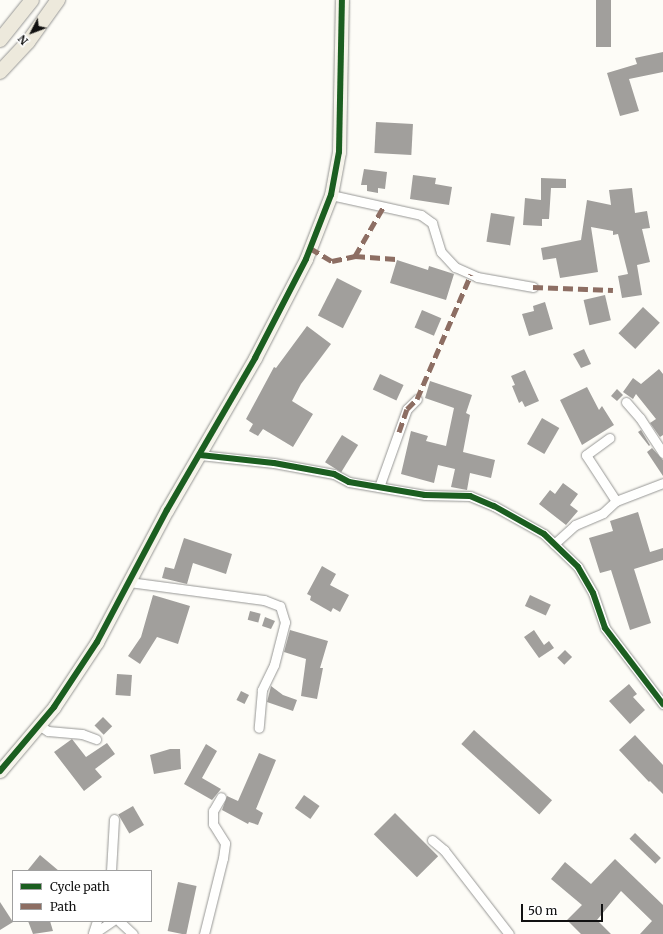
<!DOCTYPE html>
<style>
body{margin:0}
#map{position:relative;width:663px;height:934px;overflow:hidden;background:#fdfcf7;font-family:Merriweather,serif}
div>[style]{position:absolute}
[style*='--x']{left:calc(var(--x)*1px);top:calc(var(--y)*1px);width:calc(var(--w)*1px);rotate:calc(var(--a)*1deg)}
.building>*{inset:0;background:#a19f9c;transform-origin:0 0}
.roads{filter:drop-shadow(0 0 1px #979795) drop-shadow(0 0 1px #979795)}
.street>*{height:9px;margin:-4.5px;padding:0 4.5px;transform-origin:4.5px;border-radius:4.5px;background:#fffffe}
.secondary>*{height:13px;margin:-6.5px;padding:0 6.5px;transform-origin:6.5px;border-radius:6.5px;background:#f6f4eb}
.primary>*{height:14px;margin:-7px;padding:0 7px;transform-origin:7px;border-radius:7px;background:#ede9dc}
.quiet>*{height:5px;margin-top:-2.5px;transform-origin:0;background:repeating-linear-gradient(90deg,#8d6e63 0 10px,transparent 0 15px)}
.cycleway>*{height:6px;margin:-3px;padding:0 3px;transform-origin:3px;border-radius:3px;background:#1b5e20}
span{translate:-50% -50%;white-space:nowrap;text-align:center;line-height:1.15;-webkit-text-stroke:4px #fff;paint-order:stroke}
.legend{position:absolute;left:12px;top:870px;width:140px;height:52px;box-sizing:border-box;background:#fff;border:1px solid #a0a0a0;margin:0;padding:5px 7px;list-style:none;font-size:12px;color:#111}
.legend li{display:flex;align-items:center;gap:8px;height:20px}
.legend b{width:20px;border:1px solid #a0a0a0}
.north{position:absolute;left:12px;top:12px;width:40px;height:40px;-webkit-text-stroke:3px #fff;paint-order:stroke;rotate:228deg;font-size:11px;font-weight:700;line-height:16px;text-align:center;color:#111}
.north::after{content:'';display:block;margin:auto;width:14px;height:18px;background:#111;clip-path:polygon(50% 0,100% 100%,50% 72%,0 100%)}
.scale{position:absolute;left:521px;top:904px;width:82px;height:18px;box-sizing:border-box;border:2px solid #111;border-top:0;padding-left:5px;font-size:12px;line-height:14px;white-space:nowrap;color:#111;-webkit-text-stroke:3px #fff;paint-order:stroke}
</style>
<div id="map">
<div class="building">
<div style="left:596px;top:0;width:15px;height:47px"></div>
<div style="clip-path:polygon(663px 52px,663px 72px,629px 79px,639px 111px,620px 116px,607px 73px,637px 64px,635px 58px)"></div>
<div style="left:376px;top:122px;width:37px;height:31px;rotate:3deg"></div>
<div style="clip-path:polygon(364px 169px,387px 172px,385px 189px,378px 188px,378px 193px,367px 191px,367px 185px,361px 185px)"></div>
<div style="clip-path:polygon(413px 175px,436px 178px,435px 184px,452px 187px,449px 205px,410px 199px)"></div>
<div style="clip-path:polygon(541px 178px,566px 179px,566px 188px,551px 188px,549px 219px,542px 219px,542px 226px,523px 225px,525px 198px,541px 200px)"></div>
<div style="clip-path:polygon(632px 188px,635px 213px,647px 211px,650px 228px,642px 229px,650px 262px,637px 265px,642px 295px,622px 298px,618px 276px,628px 274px,618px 234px,613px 235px,613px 231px,591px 227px,598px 272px,560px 278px,556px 258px,543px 260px,541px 248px,581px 240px,587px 200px,611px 205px,609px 190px)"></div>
<div style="left:491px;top:213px;width:24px;height:29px;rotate:9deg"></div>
<div style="clip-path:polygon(397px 260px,428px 270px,429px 266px,454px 274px,446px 300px,390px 283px)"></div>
<div style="left:337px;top:278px;width:28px;height:42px;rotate:27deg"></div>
<div style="left:605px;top:295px;width:26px;height:22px;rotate:77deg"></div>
<div style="clip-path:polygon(545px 302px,553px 329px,529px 336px,522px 314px,534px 311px,533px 306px)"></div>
<div style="left:643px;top:307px;width:23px;height:36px;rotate:43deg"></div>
<div style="left:422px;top:310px;width:21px;height:19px;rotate:23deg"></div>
<div style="clip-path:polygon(307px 326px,331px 344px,301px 384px,292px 401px,313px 414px,293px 447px,263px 429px,258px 436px,249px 431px,253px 424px,246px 419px,274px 367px,276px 368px)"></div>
<div style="clip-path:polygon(584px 349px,591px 364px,581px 368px,573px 354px)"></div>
<div style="clip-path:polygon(659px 369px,663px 374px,663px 435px,660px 437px,650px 423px,656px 419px,636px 394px,633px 399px,623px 392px,633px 378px,641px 384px)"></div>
<div style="clip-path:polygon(525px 370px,539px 401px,525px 407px,522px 401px,519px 403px,512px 386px,515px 385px,511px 376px)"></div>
<div style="left:380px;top:374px;width:26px;height:17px;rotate:25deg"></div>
<div style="clip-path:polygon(430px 381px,472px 395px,466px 413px,470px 415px,463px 452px,495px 460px,491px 478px,470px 473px,467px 490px,451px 487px,455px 469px,438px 465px,434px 483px,401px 474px,411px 431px,428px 436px,426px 441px,446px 446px,454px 408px,425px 398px)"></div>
<div style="clip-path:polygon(587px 387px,599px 410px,602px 406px,614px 425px,582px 445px,560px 400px)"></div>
<div style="clip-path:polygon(617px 389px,623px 395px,617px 401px,611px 396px)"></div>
<div style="left:542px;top:418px;width:20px;height:30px;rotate:30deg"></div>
<div style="clip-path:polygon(641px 430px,650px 445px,649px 446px,638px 432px)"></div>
<div style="left:342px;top:435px;width:19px;height:32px;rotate:32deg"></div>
<div style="clip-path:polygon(652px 448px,663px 460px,663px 476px,647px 452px)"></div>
<div style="clip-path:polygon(563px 483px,578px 494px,570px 505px,578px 511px,566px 525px,539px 504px,550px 490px,555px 494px)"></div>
<div style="clip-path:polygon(638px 512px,650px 552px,663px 548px,663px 560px,634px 569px,651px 623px,630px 630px,611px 570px,600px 573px,589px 538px,613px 531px,610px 521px)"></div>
<div style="clip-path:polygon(184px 538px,232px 554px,226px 574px,193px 563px,187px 584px,162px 578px,165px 567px,174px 569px)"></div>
<div style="clip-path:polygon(322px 566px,336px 574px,330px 585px,349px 595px,340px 612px,333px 608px,331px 612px,310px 600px,311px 596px,307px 594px)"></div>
<div style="clip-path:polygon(153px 595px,190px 606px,178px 644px,157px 637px,140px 664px,128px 656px,141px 637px)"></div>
<div style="left:530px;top:595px;width:23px;height:12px;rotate:25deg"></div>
<div style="left:250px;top:611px;width:11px;height:9px;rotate:15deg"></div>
<div style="clip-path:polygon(265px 617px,275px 621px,271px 629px,262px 626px)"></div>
<div style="clip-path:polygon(290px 630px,328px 641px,320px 668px,323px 668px,317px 699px,301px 696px,306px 659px,284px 652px)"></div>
<div style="clip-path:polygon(534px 630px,544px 645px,549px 641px,554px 648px,539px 658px,524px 637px)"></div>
<div style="left:565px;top:650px;width:10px;height:11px;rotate:45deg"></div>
<div style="left:117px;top:674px;width:15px;height:21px;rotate:4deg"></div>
<div style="clip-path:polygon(629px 684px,637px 694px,633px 697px,645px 710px,630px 724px,609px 701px)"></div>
<div style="clip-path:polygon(271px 686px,283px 695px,297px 700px,293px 711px,267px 702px)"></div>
<div style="left:241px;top:691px;width:9px;height:10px;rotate:27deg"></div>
<div style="left:103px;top:717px;width:13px;height:12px;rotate:45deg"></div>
<div style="left:474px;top:730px;width:105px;height:19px;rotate:42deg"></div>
<div style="clip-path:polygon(635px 735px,663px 765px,663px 794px,650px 781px,649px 782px,619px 750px)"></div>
<div style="clip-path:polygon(72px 739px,86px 757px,107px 743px,115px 754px,95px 769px,102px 777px,84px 791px,54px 752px)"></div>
<div style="clip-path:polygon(206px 744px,217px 751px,202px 778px,221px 789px,212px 800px,184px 784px)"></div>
<div style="clip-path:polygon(170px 749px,180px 749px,181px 769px,154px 774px,150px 755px)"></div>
<div style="clip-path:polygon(259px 753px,276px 760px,256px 809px,263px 813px,258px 825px,249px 822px,248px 824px,222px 810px,227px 796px,238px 801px)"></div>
<div style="left:304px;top:795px;width:19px;height:16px;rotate:35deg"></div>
<div style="left:133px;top:806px;width:22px;height:17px;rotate:60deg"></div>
<div style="left:395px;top:813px;width:61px;height:30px;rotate:45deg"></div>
<div style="left:635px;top:833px;width:36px;height:8px;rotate:44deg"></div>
<div style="clip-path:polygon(40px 855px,59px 871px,27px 871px)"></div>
<div style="clip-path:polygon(615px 859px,663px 905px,663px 934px,640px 934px,652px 921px,621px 891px,597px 920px,611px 934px,581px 934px,567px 920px,582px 905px,551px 879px,565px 862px,591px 884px)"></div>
<div style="left:178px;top:882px;width:19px;height:50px;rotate:12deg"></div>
<div style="clip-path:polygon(0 902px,13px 922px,0 930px)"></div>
<div style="clip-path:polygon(28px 921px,50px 921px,53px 931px,33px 934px)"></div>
</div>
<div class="roads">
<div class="street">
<div style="--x:331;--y:195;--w:92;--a:12.5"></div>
<div style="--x:421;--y:215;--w:14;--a:36"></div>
<div style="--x:432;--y:223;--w:30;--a:73"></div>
<div style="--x:441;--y:252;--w:21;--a:47"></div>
<div style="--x:455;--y:267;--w:24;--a:24"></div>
<div style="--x:477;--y:277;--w:57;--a:10.1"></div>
<div style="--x:626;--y:402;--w:21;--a:49"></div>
<div style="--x:640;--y:418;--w:42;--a:56.7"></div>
<div style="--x:200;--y:455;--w:74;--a:6.2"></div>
<div style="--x:274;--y:463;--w:61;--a:10.4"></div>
<div style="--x:334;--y:474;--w:17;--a:28"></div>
<div style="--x:349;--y:482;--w:77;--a:9.7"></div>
<div style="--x:425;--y:495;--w:45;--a:1.3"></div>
<div style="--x:470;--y:496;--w:26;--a:23"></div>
<div style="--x:494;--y:506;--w:57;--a:29.2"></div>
<div style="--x:544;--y:534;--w:47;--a:44.1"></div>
<div style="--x:578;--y:567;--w:30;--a:60"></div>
<div style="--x:593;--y:593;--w:37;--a:71"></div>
<div style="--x:605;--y:628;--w:96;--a:52.7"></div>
<div style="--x:379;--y:487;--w:83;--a:-70.3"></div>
<div style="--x:407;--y:409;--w:14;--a:-45"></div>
<div style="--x:616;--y:501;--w:50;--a:-21"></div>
<div style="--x:554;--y:544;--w:28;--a:-42"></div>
<div style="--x:575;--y:525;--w:30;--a:-23"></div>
<div style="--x:603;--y:513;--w:18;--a:-43"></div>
<div style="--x:616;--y:501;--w:55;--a:-123.1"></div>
<div style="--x:586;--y:455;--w:29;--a:-36"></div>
<div style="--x:129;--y:582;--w:136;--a:7.6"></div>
<div style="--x:264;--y:600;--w:17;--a:21"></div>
<div style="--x:280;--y:606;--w:17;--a:73"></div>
<div style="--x:285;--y:622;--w:44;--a:104.3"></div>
<div style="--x:274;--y:665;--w:28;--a:116"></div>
<div style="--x:262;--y:690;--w:38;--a:95"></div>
<div style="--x:39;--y:725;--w:11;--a:34"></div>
<div style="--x:48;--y:731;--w:34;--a:5"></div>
<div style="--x:82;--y:734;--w:15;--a:20"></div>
<div style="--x:432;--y:840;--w:16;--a:40"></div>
<div style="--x:444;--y:850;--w:106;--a:52.3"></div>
<div style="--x:111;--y:871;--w:52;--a:-86.7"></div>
<div style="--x:119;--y:921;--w:19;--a:43"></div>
<div style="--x:93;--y:933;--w:13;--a:-72"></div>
<div style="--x:93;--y:934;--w:23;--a:-34"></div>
<div style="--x:204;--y:934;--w:78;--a:-76"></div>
<div style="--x:223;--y:858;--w:15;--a:-82"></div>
<div style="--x:225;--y:843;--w:22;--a:-122"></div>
<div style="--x:213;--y:824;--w:13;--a:-90"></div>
<div style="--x:213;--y:811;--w:16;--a:-60"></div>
</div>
<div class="secondary">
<div style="--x:0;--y:771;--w:84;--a:-49.8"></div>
<div style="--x:54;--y:707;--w:78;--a:-56.5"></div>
<div style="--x:97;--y:642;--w:149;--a:-62.1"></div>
<div style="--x:167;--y:510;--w:176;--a:-59.9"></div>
<div style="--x:255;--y:358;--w:111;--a:-62.7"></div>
<div style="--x:306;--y:259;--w:69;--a:-68.7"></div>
<div style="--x:331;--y:195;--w:44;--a:-79.5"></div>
<div style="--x:339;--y:152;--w:152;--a:-88.9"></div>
</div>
<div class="primary">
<div style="--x:0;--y:40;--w:51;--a:-51.3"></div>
<div style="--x:0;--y:72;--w:41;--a:-47"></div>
<div style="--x:28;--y:42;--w:52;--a:-54.5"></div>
</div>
</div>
<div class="quiet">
<div style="--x:310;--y:248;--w:26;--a:31"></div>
<div style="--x:332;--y:261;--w:24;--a:-12"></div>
<div style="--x:355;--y:256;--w:41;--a:4.2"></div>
<div style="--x:355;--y:256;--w:58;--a:-59.9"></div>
<div style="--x:533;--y:287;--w:80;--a:2.1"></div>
<div style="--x:399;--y:432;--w:24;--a:-71"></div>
<div style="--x:407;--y:409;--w:14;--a:-45"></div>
<div style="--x:417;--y:399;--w:136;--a:-66.6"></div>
</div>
<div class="cycleway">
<div style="--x:200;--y:455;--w:74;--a:6.2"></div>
<div style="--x:274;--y:463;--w:61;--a:10.4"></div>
<div style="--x:334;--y:474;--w:17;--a:28"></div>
<div style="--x:349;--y:482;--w:77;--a:9.7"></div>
<div style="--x:425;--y:495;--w:45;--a:1.3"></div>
<div style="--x:470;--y:496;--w:26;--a:23"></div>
<div style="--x:494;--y:506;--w:57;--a:29.2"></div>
<div style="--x:544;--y:534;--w:47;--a:44.1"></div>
<div style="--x:578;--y:567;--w:30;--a:60"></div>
<div style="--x:593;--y:593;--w:37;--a:71"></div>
<div style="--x:605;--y:628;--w:96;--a:52.7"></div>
<div style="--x:0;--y:771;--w:84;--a:-49.8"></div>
<div style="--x:54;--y:707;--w:78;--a:-56.5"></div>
<div style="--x:97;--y:642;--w:149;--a:-62.1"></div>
<div style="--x:167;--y:510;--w:176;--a:-59.9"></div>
<div style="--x:255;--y:358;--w:111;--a:-62.7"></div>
<div style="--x:306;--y:259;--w:69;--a:-68.7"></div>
<div style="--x:331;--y:195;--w:44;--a:-79.5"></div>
<div style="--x:339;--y:152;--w:152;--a:-88.9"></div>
</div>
<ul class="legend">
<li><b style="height:5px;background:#1b5e20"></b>Cycle path</li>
<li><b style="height:5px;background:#8d6e63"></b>Path</li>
</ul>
<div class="north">N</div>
<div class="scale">50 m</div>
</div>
